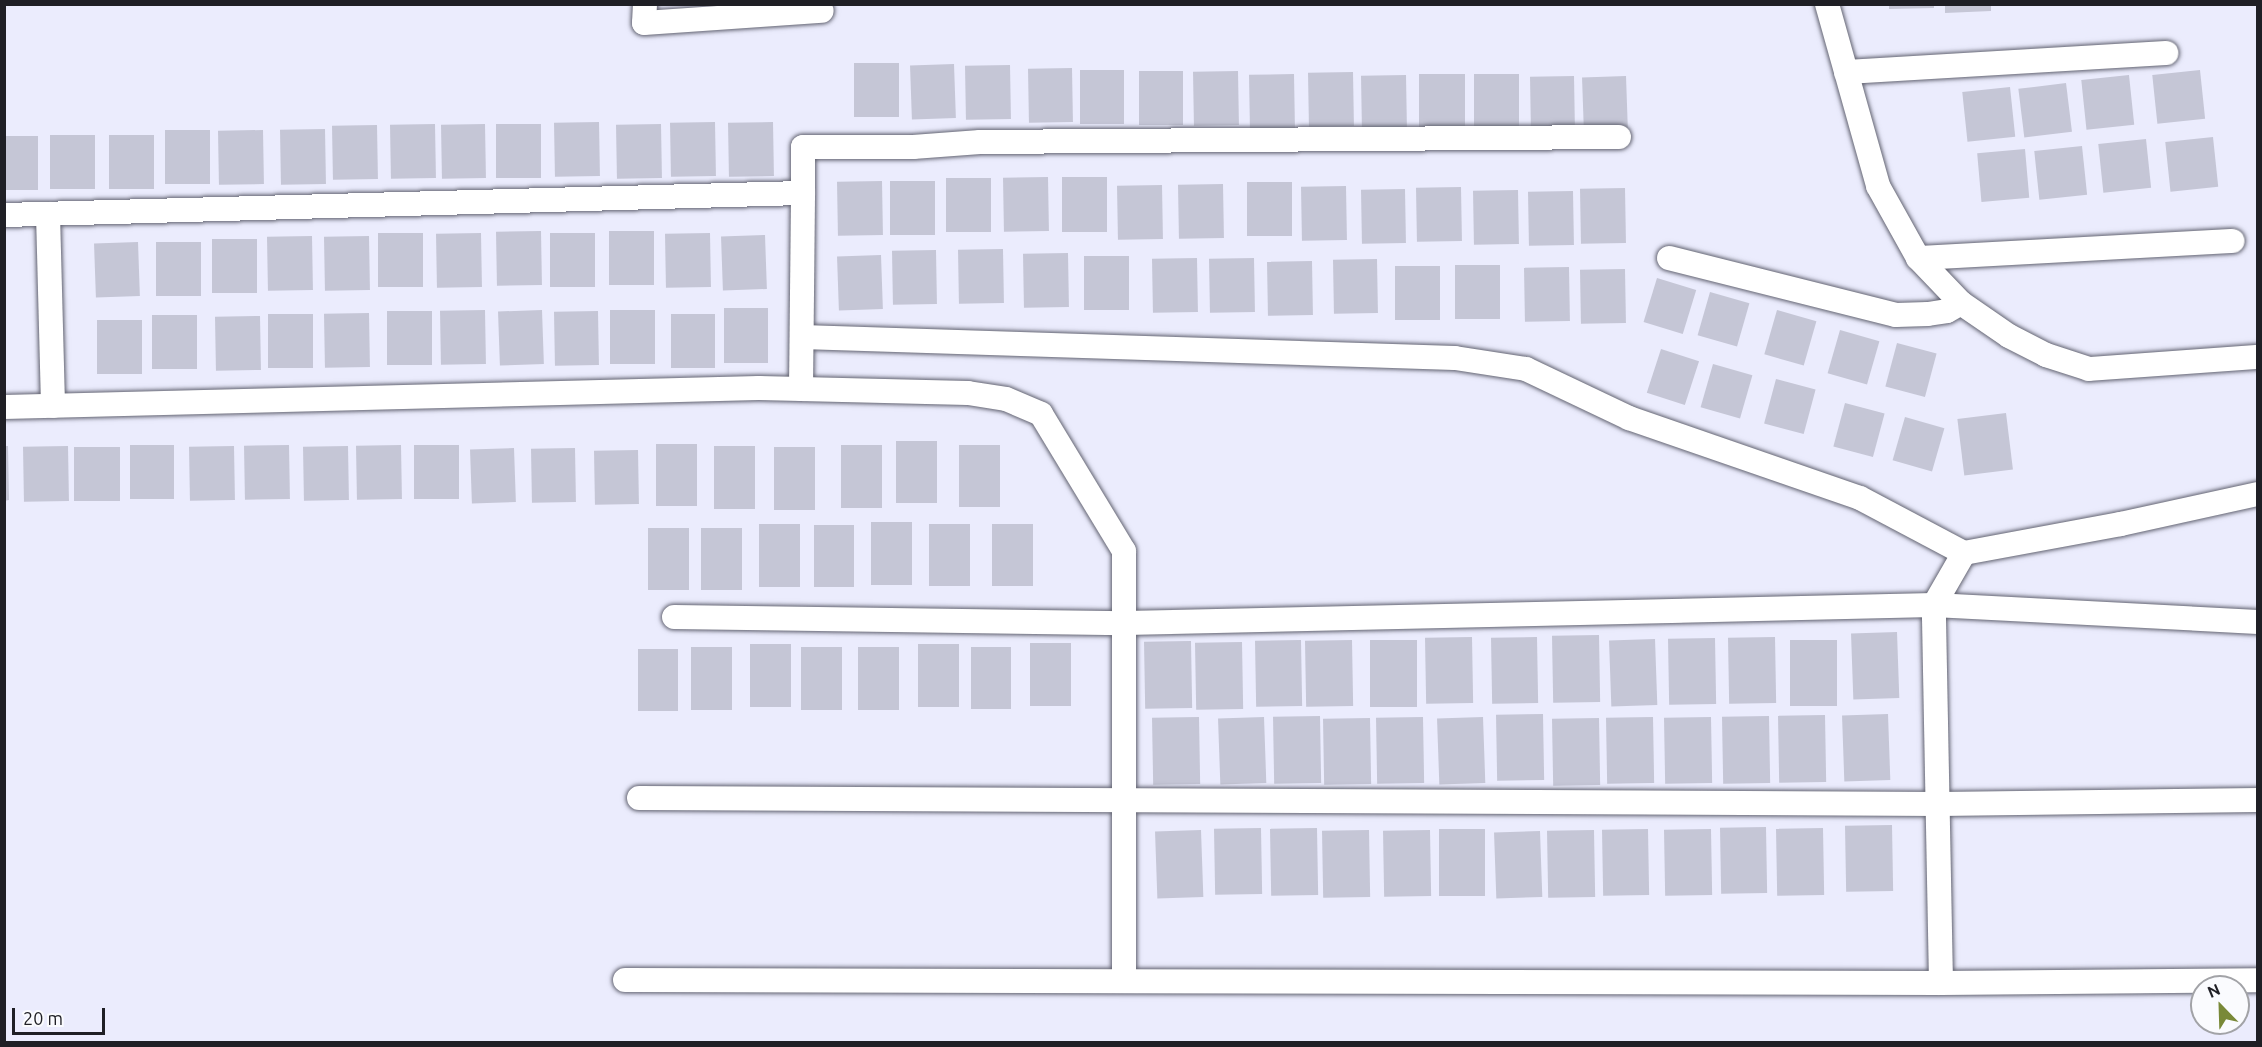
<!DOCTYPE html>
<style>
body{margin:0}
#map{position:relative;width:2262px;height:1047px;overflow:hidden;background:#ebecfd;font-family:Ubuntu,sans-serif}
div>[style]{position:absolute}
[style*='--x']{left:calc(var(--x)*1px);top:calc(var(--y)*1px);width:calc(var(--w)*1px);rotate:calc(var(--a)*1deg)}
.building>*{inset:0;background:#c5c6d6;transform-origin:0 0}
.roads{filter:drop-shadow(0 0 2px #636472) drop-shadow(0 0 2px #636472)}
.street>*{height:24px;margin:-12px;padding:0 12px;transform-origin:12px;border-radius:12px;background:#fff}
span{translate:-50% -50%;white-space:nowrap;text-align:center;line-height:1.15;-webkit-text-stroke:5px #fafbfe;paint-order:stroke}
.frame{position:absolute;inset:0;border:6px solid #1f1f25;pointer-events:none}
.north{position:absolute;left:2190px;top:975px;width:60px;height:60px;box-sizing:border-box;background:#fafbfe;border:2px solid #a2a3a7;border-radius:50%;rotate:337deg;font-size:16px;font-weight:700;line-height:24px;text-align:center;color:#1f1f25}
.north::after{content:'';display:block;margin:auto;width:21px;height:27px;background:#798938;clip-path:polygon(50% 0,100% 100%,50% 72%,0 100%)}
.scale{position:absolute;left:12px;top:1008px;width:93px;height:27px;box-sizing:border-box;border:3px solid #1f1f25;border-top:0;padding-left:8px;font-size:18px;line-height:21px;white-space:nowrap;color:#1f1f25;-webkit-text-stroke:4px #fafbfe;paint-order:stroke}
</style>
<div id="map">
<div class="building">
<div style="clip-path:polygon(1889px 4px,1934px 4px,1934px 8px,1889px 9px)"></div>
<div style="clip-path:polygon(1945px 4px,1991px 4px,1991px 11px,1945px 13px)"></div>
<div style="left:854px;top:63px;width:45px;height:54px"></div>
<div style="left:954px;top:64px;width:54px;height:44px;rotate:88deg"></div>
<div style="left:1010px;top:65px;width:54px;height:45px;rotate:89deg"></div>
<div style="left:1072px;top:68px;width:54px;height:44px;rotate:89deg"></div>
<div style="left:1080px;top:70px;width:44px;height:54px"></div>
<div style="left:2200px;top:70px;width:49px;height:48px;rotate:84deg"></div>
<div style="left:1139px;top:71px;width:44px;height:54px"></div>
<div style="left:1238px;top:71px;width:54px;height:45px;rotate:89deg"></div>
<div style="left:1353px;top:72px;width:54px;height:45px;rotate:89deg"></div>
<div style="left:1294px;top:74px;width:54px;height:45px;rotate:89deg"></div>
<div style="left:1465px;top:74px;width:54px;height:46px;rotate:90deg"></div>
<div style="left:1519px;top:74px;width:54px;height:45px;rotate:90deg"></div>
<div style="left:1406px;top:75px;width:54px;height:45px;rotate:89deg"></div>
<div style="left:2129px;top:75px;width:50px;height:48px;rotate:84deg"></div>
<div style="left:1574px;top:76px;width:53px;height:44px;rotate:89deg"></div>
<div style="left:1626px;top:76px;width:54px;height:44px;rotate:88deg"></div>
<div style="left:2066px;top:83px;width:49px;height:48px;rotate:83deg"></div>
<div style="left:2010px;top:87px;width:50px;height:48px;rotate:84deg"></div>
<div style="left:599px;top:122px;width:54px;height:45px;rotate:89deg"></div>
<div style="left:715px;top:122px;width:54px;height:45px;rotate:89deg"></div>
<div style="left:773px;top:122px;width:54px;height:45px;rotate:89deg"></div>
<div style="left:435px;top:124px;width:54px;height:45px;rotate:89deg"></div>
<div style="left:485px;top:124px;width:54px;height:44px;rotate:89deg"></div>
<div style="left:496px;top:124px;width:45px;height:54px"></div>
<div style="left:661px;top:124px;width:54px;height:45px;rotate:89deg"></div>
<div style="left:377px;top:125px;width:54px;height:45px;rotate:89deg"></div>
<div style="left:325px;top:129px;width:55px;height:45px;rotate:89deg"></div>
<div style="left:210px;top:130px;width:54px;height:45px;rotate:90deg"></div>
<div style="left:263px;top:130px;width:54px;height:45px;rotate:89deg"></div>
<div style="left:50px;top:135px;width:45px;height:54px"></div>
<div style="left:109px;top:135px;width:45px;height:54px"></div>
<div style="left:38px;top:136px;width:54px;height:34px;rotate:90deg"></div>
<div style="left:2213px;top:137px;width:50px;height:48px;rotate:84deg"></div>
<div style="left:2146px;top:139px;width:49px;height:48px;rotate:84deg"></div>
<div style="left:2082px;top:146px;width:49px;height:48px;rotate:84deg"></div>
<div style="left:2025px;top:149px;width:49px;height:48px;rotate:85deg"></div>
<div style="left:1048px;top:177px;width:54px;height:45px;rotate:89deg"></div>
<div style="left:1107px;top:177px;width:55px;height:45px;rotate:90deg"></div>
<div style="left:991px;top:178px;width:54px;height:45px;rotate:90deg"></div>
<div style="left:882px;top:181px;width:54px;height:45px;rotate:89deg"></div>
<div style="left:890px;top:181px;width:45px;height:54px"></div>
<div style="left:1292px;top:182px;width:54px;height:45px;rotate:90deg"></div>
<div style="left:1223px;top:184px;width:54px;height:45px;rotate:89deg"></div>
<div style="left:1162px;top:185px;width:54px;height:45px;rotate:89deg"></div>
<div style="left:1346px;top:186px;width:54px;height:45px;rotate:89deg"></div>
<div style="left:1461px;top:187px;width:54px;height:45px;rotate:89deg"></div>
<div style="left:1625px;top:188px;width:55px;height:45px;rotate:89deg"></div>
<div style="left:1405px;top:189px;width:54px;height:44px;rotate:89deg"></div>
<div style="left:1518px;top:190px;width:54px;height:45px;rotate:89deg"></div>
<div style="left:1573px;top:191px;width:54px;height:45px;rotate:89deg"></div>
<div style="left:541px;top:231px;width:54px;height:45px;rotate:89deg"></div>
<div style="left:654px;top:231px;width:54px;height:45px;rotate:90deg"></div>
<div style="left:423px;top:233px;width:54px;height:45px;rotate:90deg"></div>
<div style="left:481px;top:233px;width:54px;height:45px;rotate:89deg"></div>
<div style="left:550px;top:233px;width:45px;height:54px"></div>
<div style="left:710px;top:233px;width:54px;height:45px;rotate:89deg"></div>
<div style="left:765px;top:235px;width:54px;height:44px;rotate:88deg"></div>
<div style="left:312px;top:236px;width:54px;height:45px;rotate:89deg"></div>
<div style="left:369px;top:236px;width:54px;height:45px;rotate:89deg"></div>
<div style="left:212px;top:239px;width:45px;height:54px"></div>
<div style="left:138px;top:242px;width:54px;height:44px;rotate:88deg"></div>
<div style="left:201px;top:242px;width:54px;height:45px;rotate:90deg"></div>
<div style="left:1003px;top:249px;width:54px;height:45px;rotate:89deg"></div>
<div style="left:936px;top:250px;width:54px;height:44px;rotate:89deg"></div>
<div style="left:1068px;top:253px;width:54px;height:45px;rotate:89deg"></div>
<div style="left:881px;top:255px;width:54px;height:44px;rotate:88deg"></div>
<div style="left:1129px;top:256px;width:54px;height:45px;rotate:90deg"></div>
<div style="left:1197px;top:258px;width:54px;height:45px;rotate:89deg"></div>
<div style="left:1254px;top:258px;width:54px;height:45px;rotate:89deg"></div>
<div style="left:1377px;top:259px;width:54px;height:44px;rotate:89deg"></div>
<div style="left:1312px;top:261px;width:54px;height:45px;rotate:89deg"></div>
<div style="left:1455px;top:265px;width:45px;height:54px"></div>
<div style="left:1440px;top:266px;width:54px;height:45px;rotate:90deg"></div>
<div style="left:1569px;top:267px;width:54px;height:45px;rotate:89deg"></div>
<div style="left:1625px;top:269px;width:54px;height:45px;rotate:89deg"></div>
<div style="left:1657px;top:278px;width:41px;height:46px;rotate:17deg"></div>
<div style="left:1710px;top:292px;width:41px;height:45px;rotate:16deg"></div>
<div style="left:724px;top:308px;width:44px;height:55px"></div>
<div style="left:485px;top:310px;width:54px;height:45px;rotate:89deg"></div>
<div style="left:542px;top:310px;width:54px;height:44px;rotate:88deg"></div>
<div style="left:655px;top:310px;width:54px;height:45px;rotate:90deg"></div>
<div style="left:1777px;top:310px;width:41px;height:46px;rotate:16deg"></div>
<div style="left:432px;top:311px;width:54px;height:45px;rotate:90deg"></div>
<div style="left:598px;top:311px;width:54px;height:44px;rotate:89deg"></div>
<div style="left:369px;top:313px;width:54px;height:45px;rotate:89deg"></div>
<div style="left:313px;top:314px;width:54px;height:45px;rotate:90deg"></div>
<div style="left:671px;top:314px;width:44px;height:54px"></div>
<div style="left:152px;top:315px;width:45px;height:54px"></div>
<div style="left:260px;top:316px;width:54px;height:45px;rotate:89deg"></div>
<div style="left:97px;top:320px;width:45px;height:54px"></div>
<div style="left:1840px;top:330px;width:41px;height:45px;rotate:16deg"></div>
<div style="left:1897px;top:343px;width:41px;height:45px;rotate:15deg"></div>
<div style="left:1661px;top:349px;width:40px;height:46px;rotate:18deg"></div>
<div style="left:1713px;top:364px;width:41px;height:45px;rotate:16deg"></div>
<div style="left:1776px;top:379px;width:41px;height:46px;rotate:15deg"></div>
<div style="left:1845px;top:403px;width:41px;height:45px;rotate:15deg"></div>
<div style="left:2006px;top:413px;width:57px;height:49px;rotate:83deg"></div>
<div style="left:1905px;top:417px;width:41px;height:45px;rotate:16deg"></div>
<div style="left:896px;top:441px;width:41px;height:62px"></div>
<div style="left:656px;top:444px;width:41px;height:62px"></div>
<div style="left:130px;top:445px;width:44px;height:54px"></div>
<div style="left:289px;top:445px;width:54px;height:45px;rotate:89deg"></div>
<div style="left:401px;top:445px;width:54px;height:45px;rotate:89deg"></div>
<div style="left:414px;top:445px;width:45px;height:54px"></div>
<div style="left:841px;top:445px;width:41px;height:63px"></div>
<div style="left:959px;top:445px;width:41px;height:62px"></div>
<div style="clip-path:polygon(4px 446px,8px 446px,9px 500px,4px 501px)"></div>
<div style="left:68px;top:446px;width:55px;height:45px;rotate:89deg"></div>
<div style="left:234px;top:446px;width:54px;height:45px;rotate:89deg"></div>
<div style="left:348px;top:446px;width:54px;height:45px;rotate:89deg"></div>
<div style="left:714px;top:446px;width:41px;height:63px"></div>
<div style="left:120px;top:447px;width:54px;height:46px;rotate:90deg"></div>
<div style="left:774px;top:447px;width:41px;height:63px"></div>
<div style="left:514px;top:448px;width:54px;height:44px;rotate:88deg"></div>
<div style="left:575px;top:448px;width:54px;height:44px;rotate:89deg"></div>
<div style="left:638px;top:450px;width:54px;height:44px;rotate:89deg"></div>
<div style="left:912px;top:522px;width:63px;height:41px;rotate:90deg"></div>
<div style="left:800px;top:524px;width:63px;height:41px;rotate:90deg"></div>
<div style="left:929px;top:524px;width:41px;height:62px"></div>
<div style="left:992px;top:524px;width:41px;height:62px"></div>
<div style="left:814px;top:525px;width:40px;height:62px"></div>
<div style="left:648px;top:528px;width:41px;height:62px"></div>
<div style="left:701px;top:528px;width:41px;height:62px"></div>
<div style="left:1897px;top:632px;width:66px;height:46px;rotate:88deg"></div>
<div style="left:1599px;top:635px;width:67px;height:47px;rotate:89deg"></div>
<div style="left:1472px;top:637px;width:66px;height:47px;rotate:89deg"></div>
<div style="left:1537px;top:637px;width:66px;height:46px;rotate:89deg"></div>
<div style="left:1775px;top:637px;width:66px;height:47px;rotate:89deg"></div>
<div style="left:1715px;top:638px;width:66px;height:47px;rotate:89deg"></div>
<div style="left:1655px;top:639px;width:66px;height:46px;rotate:88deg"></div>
<div style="left:1301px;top:640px;width:66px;height:46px;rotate:89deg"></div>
<div style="left:1352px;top:640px;width:66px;height:47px;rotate:89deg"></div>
<div style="left:1370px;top:640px;width:47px;height:67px"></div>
<div style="left:1837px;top:640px;width:66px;height:47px;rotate:90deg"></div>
<div style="left:1191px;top:641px;width:67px;height:47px;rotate:89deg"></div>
<div style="left:1242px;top:642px;width:67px;height:47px;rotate:89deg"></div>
<div style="left:1071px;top:643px;width:63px;height:41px;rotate:90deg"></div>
<div style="left:750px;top:644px;width:41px;height:63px"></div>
<div style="left:918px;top:644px;width:41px;height:63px"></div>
<div style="left:691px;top:647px;width:41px;height:63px"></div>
<div style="left:801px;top:647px;width:41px;height:63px"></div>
<div style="left:858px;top:647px;width:41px;height:63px"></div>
<div style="left:971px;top:647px;width:40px;height:62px"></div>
<div style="left:638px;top:649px;width:40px;height:62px"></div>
<div style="left:1543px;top:714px;width:66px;height:47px;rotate:89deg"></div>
<div style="left:1888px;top:714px;width:66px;height:46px;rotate:88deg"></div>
<div style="left:1825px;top:715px;width:67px;height:47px;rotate:89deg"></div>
<div style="left:1320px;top:716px;width:67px;height:47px;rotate:89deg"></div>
<div style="left:1769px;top:716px;width:67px;height:47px;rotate:89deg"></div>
<div style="left:1199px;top:717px;width:67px;height:47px;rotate:89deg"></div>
<div style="left:1264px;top:717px;width:66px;height:46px;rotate:88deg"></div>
<div style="left:1423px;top:717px;width:66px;height:47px;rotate:89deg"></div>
<div style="left:1483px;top:717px;width:66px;height:46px;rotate:88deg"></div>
<div style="left:1653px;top:717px;width:66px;height:47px;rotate:89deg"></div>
<div style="left:1711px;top:717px;width:66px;height:47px;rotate:89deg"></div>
<div style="left:1370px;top:718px;width:66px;height:47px;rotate:89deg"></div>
<div style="left:1599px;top:718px;width:67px;height:47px;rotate:89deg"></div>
<div style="left:1892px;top:825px;width:66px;height:47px;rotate:89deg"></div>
<div style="left:1766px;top:827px;width:66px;height:46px;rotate:89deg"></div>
<div style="left:1261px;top:828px;width:66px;height:47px;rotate:89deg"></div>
<div style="left:1317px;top:828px;width:67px;height:47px;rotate:89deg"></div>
<div style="left:1823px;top:828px;width:67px;height:47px;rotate:89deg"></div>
<div style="left:1439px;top:829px;width:46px;height:67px"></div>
<div style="left:1648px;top:829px;width:66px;height:46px;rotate:89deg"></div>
<div style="left:1711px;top:829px;width:66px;height:47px;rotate:89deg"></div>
<div style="left:1201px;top:830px;width:67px;height:46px;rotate:88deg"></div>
<div style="left:1369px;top:830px;width:67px;height:47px;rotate:89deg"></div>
<div style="left:1430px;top:830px;width:66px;height:47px;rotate:89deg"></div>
<div style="left:1594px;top:830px;width:67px;height:47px;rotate:89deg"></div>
<div style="left:1540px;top:831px;width:66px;height:46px;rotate:88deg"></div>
</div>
<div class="roads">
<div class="street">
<div style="--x:645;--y:4;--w:19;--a:93"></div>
<div style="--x:644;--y:23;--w:178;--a:-3.9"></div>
<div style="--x:1827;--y:4;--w:189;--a:74.3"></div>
<div style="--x:1878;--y:186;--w:82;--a:60.9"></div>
<div style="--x:1918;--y:258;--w:62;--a:46.3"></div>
<div style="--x:1961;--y:303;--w:58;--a:34.5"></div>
<div style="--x:2009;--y:336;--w:42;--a:27.2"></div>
<div style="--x:2046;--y:355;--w:45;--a:18"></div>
<div style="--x:2089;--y:369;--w:169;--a:-4.1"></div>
<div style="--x:1846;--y:72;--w:321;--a:-3.4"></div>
<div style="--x:48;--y:214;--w:192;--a:88.5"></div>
<div style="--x:4;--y:215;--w:799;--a:-1.58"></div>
<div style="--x:803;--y:193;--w:46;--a:-90"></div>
<div style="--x:803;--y:147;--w:110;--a:0"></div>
<div style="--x:913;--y:147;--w:67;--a:-4.3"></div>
<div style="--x:980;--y:142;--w:639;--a:-0.45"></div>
<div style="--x:1669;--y:258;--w:234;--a:14.1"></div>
<div style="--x:1896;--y:315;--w:32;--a:-2"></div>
<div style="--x:1928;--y:314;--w:19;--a:-9"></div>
<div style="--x:1947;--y:311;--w:16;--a:-30"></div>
<div style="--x:1918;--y:258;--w:315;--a:-3.1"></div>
<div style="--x:802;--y:337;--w:653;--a:1.84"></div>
<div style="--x:1455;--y:358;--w:72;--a:8.8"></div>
<div style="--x:1526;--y:369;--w:114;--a:25.4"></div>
<div style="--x:1629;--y:418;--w:244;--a:19.1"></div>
<div style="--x:1860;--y:498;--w:118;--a:27.9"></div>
<div style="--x:801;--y:389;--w:196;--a:-89.4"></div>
<div style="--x:4;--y:407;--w:755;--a:-1.44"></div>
<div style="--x:759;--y:388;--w:209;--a:1.4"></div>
<div style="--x:968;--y:393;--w:38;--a:9"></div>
<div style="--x:1006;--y:399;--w:38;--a:23"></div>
<div style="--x:1041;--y:414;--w:160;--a:58.8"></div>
<div style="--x:1124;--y:551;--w:430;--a:90"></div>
<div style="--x:674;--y:617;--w:451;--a:0.8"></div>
<div style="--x:1125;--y:623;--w:809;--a:-1.27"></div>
<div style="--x:1934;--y:605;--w:324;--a:3"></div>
<div style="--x:639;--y:798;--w:1301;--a:0.26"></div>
<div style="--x:1940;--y:804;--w:318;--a:-0.7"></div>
<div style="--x:625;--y:980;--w:1316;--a:0.13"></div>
<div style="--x:1941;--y:983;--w:317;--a:-0.5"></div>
<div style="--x:1941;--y:983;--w:378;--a:-91.1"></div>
<div style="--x:1934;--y:605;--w:60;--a:-60"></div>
<div style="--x:1964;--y:553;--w:160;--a:-10.5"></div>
<div style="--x:2121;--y:524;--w:140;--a:-12.4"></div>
</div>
</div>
<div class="frame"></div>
<div class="north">N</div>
<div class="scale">20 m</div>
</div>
